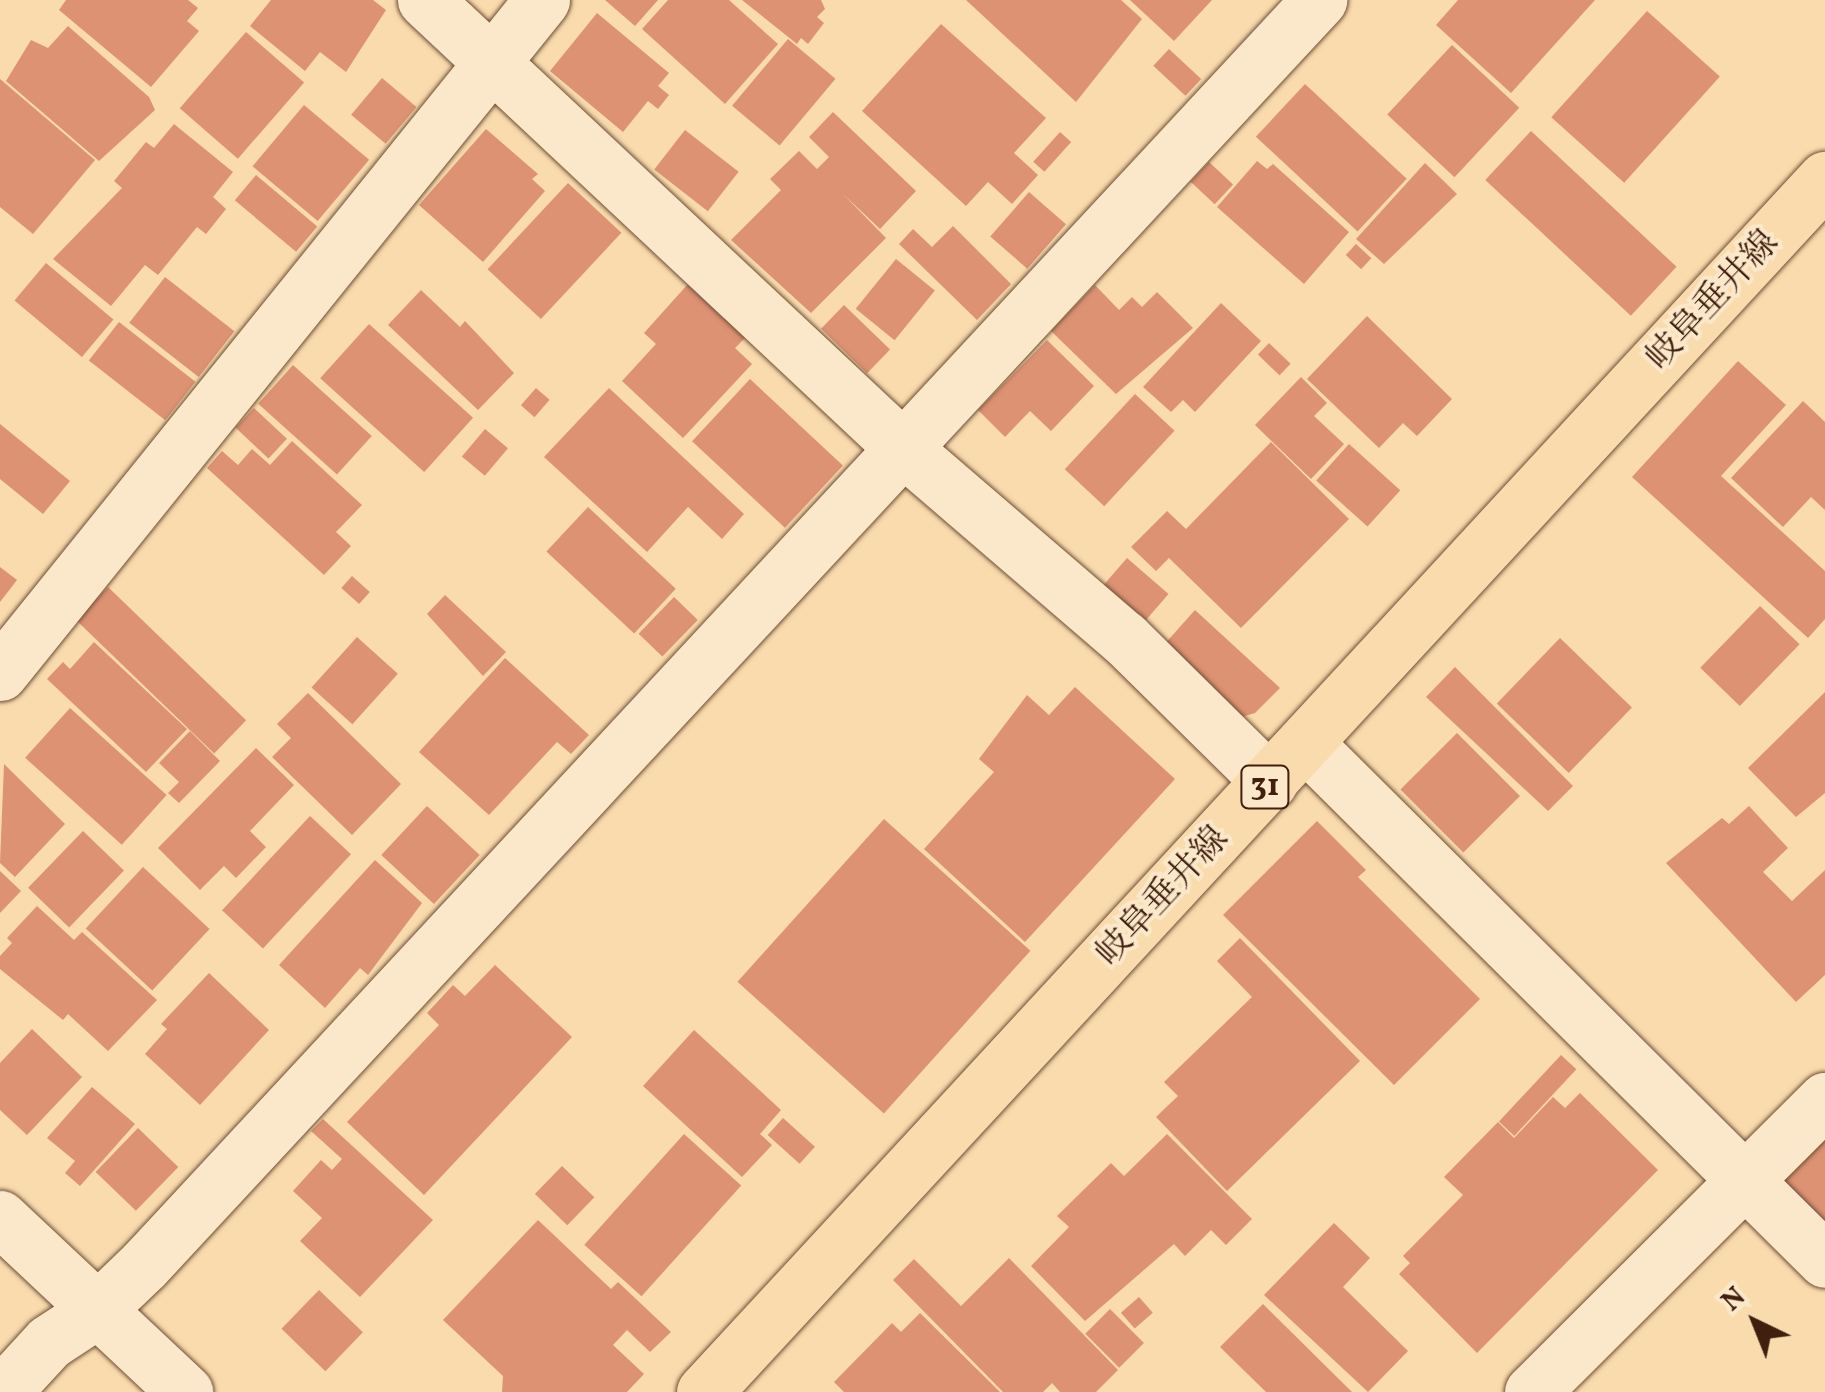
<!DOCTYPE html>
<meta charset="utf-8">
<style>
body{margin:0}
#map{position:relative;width:1825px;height:1392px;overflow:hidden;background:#f9dbad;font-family:Vollkorn,"Noto Serif JP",serif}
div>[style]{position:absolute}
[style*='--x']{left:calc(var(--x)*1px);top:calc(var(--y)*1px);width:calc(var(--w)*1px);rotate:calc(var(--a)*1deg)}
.building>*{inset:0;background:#dd9273;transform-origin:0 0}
.roads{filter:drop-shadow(0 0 2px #6e4e36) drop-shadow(0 0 2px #6e4e36)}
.minor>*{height:55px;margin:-27.5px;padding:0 27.5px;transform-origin:27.5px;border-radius:27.5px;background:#fbe8ca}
.tertiary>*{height:55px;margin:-27.5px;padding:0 27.5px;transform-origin:27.5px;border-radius:27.5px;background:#fbe8ca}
.primary>*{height:55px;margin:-27.5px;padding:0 27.5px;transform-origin:27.5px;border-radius:27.5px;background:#f9dbad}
span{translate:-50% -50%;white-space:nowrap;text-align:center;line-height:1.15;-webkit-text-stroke:8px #fbe8ca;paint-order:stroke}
.shield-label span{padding:2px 8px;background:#fbe8ca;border:2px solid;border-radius:8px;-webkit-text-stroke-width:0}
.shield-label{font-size:32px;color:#401f0f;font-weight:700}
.street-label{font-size:35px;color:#401f0f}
.north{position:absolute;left:1705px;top:1272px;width:100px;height:100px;-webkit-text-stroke:8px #fbe8ca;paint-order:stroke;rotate:317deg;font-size:28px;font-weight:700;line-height:40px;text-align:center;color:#401f0f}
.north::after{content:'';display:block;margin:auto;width:35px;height:45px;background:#401f0f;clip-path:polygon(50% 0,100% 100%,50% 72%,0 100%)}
</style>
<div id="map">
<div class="building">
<div style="clip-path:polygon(66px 0,188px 0,198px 8px,187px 21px,199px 31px,151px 87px,59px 10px)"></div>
<div style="clip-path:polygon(271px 0,373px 0,386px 10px,346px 72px,320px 52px,305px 71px,250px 26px)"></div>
<div style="clip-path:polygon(605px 0,658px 0,635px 26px)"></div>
<div style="clip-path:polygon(668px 0,729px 0,778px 44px,725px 104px,642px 29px)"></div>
<div style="clip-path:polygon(742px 0,821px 0,825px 9px,817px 17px,824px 23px,808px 44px,801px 38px,797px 44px)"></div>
<div style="clip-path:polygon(966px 0,1121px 0,1142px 19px,1076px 102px)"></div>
<div style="clip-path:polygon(1130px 0,1212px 0,1174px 41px)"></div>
<div style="clip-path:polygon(1458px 0,1595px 0,1511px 93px,1436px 25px)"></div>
<div style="left:1647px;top:11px;width:98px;height:143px;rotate:42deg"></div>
<div style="clip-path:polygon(597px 13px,669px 73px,658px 86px,669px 95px,658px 109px,648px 101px,623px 132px,550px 71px)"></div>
<div style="clip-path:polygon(941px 24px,1046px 118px,1014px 153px,1038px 175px,1012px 204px,988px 182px,966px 206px,862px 111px)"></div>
<div style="clip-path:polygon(68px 26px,149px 97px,155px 110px,99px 161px,6px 81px,31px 40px,48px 48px)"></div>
<div style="left:246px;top:32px;width:77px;height:101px;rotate:41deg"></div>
<div style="left:788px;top:39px;width:62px;height:87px;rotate:40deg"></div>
<div style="left:1452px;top:45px;width:92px;height:95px;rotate:43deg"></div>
<div style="left:1169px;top:49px;width:44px;height:23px;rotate:43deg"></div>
<div style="left:382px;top:78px;width:45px;height:48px;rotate:40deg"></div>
<div style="clip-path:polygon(0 79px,95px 160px,33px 234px,0 207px)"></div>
<div style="left:1305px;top:84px;width:139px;height:72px;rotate:43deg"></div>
<div style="left:304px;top:105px;width:85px;height:80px;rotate:40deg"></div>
<div style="clip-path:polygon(833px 112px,916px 191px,880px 229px,843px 194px,886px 238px,811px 313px,731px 240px,781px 190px,770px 179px,799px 151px,817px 169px,829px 157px,809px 137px)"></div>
<div style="clip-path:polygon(174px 124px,233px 172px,213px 197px,226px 209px,206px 234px,197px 227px,158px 275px,145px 265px,111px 306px,53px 259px,122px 188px,114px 181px,146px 142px,154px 148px)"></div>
<div style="clip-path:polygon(486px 129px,538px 174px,532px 179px,545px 191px,483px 262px,419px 205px)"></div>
<div style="left:685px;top:130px;width:68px;height:50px;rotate:38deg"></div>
<div style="left:1531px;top:131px;width:199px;height:67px;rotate:43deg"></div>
<div style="left:1060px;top:132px;width:15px;height:40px;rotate:42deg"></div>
<div style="clip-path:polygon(1257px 161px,1267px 169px,1273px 164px,1349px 232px,1304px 284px,1217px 207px)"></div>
<div style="left:1209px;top:162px;width:33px;height:27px;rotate:43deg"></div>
<div style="clip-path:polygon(1425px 163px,1457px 194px,1384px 264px,1356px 239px)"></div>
<div style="left:256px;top:175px;width:80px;height:33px;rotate:40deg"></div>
<div style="left:568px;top:183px;width:73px;height:118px;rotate:43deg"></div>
<div style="left:1029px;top:192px;width:49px;height:59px;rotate:41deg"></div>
<div style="clip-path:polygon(953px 226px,1011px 284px,977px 320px,899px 244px,913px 229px,932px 247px)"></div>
<div style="left:1356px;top:244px;width:21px;height:15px;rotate:43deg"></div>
<div style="left:896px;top:259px;width:50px;height:64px;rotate:39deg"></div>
<div style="left:46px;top:263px;width:88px;height:49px;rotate:40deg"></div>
<div style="left:165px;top:277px;width:88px;height:58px;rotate:38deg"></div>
<div style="clip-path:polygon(688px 284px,746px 337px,735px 348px,752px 364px,683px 438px,622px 381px,656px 344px,644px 333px)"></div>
<div style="clip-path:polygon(1095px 285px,1119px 310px,1132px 297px,1142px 307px,1157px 292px,1193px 328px,1116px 394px,1051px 331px)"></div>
<div style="clip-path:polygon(421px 290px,460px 327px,465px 321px,514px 373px,478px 410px,388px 325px)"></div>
<div style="clip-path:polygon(1221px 303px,1261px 341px,1195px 412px,1183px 400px,1171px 412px,1143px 387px)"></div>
<div style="left:844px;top:305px;width:64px;height:33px;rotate:44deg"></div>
<div style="clip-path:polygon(1367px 316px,1452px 399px,1417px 436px,1403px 423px,1379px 448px,1307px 379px)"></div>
<div style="left:119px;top:322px;width:97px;height:49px;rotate:38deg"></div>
<div style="left:369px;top:324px;width:140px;height:73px;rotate:42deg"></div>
<div style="clip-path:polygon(1047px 340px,1094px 386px,1051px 431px,1030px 411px,1005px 437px,978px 410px)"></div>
<div style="left:1269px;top:343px;width:30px;height:16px;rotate:44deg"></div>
<div style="clip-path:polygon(1738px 361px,1786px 405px,1721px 476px,1825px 571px,1825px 619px,1808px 638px,1632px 477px)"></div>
<div style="left:293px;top:365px;width:106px;height:52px;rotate:42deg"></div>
<div style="clip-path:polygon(1301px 377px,1327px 403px,1314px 416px,1344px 444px,1311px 479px,1255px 425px)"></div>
<div style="left:750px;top:379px;width:127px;height:85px;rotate:43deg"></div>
<div style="left:536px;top:388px;width:18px;height:23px;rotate:41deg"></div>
<div style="clip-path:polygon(609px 388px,744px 514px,722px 539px,688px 507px,647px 552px,544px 457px)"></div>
<div style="left:1135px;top:394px;width:54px;height:103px;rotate:43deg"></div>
<div style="clip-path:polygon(1803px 401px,1825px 422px,1825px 510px,1811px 497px,1783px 527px,1731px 478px)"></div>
<div style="left:254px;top:408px;width:45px;height:27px;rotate:43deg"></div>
<div style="clip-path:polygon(0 424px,70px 481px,43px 514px,0 479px)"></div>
<div style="left:485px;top:429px;width:30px;height:36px;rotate:40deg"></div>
<div style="clip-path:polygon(292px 441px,362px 505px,336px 532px,351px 546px,324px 575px,207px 468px,222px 451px,238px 465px,252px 449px,270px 465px)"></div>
<div style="clip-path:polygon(1271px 442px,1349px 519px,1241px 628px,1169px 558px,1156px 571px,1131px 547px,1167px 511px,1186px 529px)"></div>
<div style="left:1349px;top:444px;width:69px;height:49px;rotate:42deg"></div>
<div style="left:588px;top:507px;width:120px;height:61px;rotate:43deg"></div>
<div style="left:1127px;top:558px;width:55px;height:39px;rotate:41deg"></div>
<div style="clip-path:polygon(0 567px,17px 580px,0 602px)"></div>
<div style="left:352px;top:576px;width:24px;height:16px;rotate:42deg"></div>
<div style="left:108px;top:587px;width:192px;height:46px;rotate:44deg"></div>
<div style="clip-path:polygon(445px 595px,506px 652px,483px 676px,427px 614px)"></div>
<div style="left:674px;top:597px;width:33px;height:51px;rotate:44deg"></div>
<div style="left:1760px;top:606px;width:55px;height:86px;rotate:44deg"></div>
<div style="clip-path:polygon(1195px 610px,1280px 688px,1255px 713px,1238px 718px,1162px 647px)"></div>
<div style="left:357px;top:637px;width:55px;height:68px;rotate:42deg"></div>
<div style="left:1560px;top:638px;width:100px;height:91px;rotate:44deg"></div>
<div style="clip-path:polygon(94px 642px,187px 729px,146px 772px,47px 679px,63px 662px,70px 669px)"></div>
<div style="clip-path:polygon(505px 658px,589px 735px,571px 754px,557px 742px,489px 815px,419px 752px)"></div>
<div style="clip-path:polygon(1455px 667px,1573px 786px,1548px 811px,1426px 697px)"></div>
<div style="clip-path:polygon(1075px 687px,1175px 779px,1025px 942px,924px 849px,994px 772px,979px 759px,1027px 695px,1049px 715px)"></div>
<div style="clip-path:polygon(1825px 692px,1825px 793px,1796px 817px,1748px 768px)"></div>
<div style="clip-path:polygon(308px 693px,401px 784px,352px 835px,272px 757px,291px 738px,277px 724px)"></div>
<div style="left:70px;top:708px;width:130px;height:67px;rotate:42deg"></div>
<div style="clip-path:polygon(190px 731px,220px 761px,179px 803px,168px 793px,179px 782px,159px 763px)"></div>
<div style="left:1457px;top:733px;width:89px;height:80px;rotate:45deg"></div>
<div style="clip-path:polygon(256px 748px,294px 785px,250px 831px,266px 847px,236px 878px,224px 866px,200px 890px,158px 848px)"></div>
<div style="clip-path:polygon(4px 764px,65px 824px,15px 877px,0 863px)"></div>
<div style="left:427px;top:806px;width:72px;height:67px;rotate:43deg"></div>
<div style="clip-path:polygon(1749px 806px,1788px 848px,1763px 872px,1792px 901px,1825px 870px,1825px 975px,1796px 1002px,1666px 863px,1722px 818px,1729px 824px)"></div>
<div style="left:310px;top:816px;width:56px;height:129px;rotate:43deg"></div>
<div style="left:884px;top:819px;width:197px;height:219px;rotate:42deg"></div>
<div style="clip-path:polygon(1317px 821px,1366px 870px,1358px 877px,1480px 999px,1394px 1085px,1223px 915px)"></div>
<div style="left:83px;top:831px;width:57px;height:79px;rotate:44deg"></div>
<div style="clip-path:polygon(375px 860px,422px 903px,368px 975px,360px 968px,325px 1008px,279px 965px)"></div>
<div style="left:143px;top:867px;width:91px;height:84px;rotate:43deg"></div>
<div style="clip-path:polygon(0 871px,21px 891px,0 913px)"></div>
<div style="clip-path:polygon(37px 906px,74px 940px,82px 932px,157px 1000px,108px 1051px,68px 1014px,63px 1020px,0 969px,0 956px,12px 943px,7px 938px)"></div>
<div style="clip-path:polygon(1240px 938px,1360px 1061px,1227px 1191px,1156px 1117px,1178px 1096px,1164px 1082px,1252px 997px,1217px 961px)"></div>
<div style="clip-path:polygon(495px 965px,572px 1037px,424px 1195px,347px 1122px,439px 1025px,427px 1013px,453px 985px,465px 996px)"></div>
<div style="clip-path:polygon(209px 973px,269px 1030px,200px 1105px,145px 1054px,167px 1029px,161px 1024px)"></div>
<div style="clip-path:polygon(32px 1029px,82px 1077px,27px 1135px,0 1110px,0 1063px)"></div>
<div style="clip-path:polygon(694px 1030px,781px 1110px,760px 1134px,772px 1145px,742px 1177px,643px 1086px)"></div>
<div style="left:1561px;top:1055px;width:21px;height:91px;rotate:43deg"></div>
<div style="clip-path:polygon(92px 1087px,135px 1124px,80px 1186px,65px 1173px,75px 1161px,47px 1138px)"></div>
<div style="clip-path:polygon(1580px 1093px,1658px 1170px,1477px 1353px,1399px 1274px,1410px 1263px,1403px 1256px,1463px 1195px,1444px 1177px,1498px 1122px,1514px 1138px,1553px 1097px,1565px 1108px)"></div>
<div style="left:783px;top:1118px;width:43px;height:23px;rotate:42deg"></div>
<div style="clip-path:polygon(323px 1119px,433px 1220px,360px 1297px,300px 1241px,322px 1218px,293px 1191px,321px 1160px,332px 1170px,342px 1159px,311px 1131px)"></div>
<div style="left:138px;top:1128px;width:56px;height:61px;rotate:44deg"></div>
<div style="left:684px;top:1134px;width:77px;height:149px;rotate:42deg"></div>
<div style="clip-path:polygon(1167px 1134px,1252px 1219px,1226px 1245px,1211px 1230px,1185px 1256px,1174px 1244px,1085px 1321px,1031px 1266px,1069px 1227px,1057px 1216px,1111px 1163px,1124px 1176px)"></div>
<div style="clip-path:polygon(1825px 1137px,1825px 1224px,1781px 1182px)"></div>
<div style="left:562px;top:1166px;width:45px;height:39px;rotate:44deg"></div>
<div style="clip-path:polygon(538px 1220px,611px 1289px,618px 1282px,671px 1332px,650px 1352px,627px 1330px,613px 1345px,644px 1374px,627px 1392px,502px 1392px,503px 1376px,443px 1320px)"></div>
<div style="clip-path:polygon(1334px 1223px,1370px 1258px,1343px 1287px,1408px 1351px,1368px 1392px,1264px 1295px)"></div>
<div style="clip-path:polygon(1009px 1258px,1118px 1370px,1096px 1392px,1060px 1392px,1052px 1383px,1043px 1392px,1003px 1392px,893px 1280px,914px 1259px,961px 1306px)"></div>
<div style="left:319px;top:1290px;width:61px;height:54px;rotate:44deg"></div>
<div style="left:1139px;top:1297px;width:21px;height:24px;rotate:49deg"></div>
<div style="clip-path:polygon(1263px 1304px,1352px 1392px,1266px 1392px,1220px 1347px)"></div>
<div style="left:1110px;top:1309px;width:48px;height:35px;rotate:45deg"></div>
<div style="clip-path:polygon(920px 1313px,1000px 1392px,844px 1392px,834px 1382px,892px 1323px,901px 1332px)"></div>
</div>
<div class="roads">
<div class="minor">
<div style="--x:425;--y:0;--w:657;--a:43.15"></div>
<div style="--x:904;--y:449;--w:290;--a:40.7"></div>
<div style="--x:1124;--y:638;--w:205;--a:44.6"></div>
<div style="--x:0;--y:673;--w:864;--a:-51.15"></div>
<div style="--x:1305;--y:743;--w:733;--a:44.83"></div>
<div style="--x:3;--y:1392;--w:68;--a:-47.4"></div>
<div style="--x:49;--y:1342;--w:56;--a:-33.4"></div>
<div style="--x:96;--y:1311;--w:66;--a:-43.8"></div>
<div style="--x:144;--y:1265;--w:1727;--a:-47.11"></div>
<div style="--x:1532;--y:1392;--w:414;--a:-44.9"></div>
</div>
<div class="tertiary">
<div style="--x:0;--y:1218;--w:254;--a:43.2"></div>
</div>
<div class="primary">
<div style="--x:704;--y:1392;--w:1652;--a:-47.26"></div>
</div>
</div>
<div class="shield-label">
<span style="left:1265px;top:787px">31</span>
</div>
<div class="street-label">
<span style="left:1713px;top:301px;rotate:-47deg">岐阜垂井線</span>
<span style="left:1163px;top:897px;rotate:-47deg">岐阜垂井線</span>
</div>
<div class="north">N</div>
</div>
